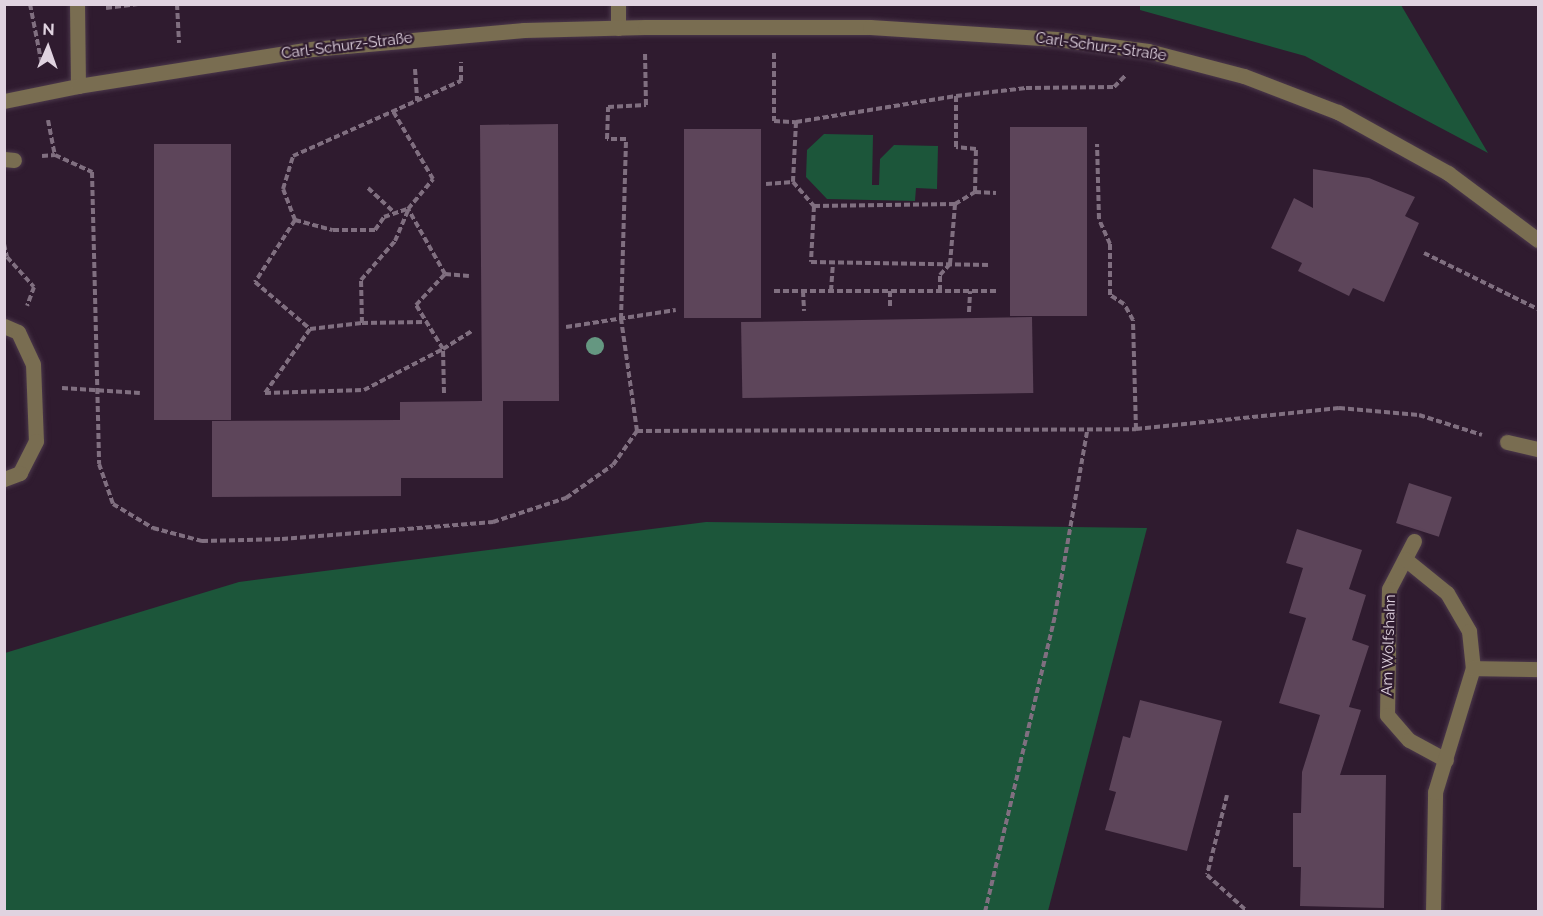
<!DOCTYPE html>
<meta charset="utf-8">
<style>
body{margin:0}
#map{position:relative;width:1543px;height:916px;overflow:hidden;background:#2f1b2f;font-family:Raleway,sans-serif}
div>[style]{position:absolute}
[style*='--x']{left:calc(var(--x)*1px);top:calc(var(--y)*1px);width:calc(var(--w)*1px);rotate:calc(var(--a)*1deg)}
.green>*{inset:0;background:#1c563a}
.building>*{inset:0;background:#5d455a;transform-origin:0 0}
.path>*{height:4px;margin-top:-2px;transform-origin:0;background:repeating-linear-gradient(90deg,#806f80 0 6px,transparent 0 9px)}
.roads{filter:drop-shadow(0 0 2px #4b384b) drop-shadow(0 0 2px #4b384b)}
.minor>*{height:15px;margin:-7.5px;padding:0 7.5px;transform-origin:7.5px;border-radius:7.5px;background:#796d51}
.trees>*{width:18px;height:18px;margin:-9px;border-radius:50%;background:#659781}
span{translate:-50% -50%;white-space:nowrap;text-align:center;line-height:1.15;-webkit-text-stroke:4.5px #2f1b2f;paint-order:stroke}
.street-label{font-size:15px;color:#e0d3e0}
.frame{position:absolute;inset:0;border:6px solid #e0d3e0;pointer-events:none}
.north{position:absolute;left:18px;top:18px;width:60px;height:60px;-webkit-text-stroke:4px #2f1b2f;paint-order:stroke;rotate:2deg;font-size:16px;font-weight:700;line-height:24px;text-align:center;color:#e0d3e0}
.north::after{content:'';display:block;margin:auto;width:21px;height:27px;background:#e0d3e0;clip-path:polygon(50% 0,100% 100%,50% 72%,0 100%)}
</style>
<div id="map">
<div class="green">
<div style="clip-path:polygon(1140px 5px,1401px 5px,1488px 153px,1305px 56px,1140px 10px)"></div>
<div style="clip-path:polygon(824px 134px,873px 135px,872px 185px,879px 185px,880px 159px,894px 145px,938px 146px,937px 189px,916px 188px,915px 201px,827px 199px,806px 177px,807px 150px)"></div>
<div style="clip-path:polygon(706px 522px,1147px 528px,1048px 911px,5px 911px,5px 653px,239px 582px)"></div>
</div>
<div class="building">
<div style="clip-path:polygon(558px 124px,559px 401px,503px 401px,503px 478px,401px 478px,401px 496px,212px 497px,212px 421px,400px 420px,400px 402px,482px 401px,480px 125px)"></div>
<div style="left:1010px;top:127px;width:77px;height:189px"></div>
<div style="left:684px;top:129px;width:77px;height:189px"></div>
<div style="left:231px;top:144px;width:276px;height:77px;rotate:90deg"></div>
<div style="clip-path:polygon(1313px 169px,1369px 178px,1415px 197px,1405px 216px,1419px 223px,1384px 302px,1353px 288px,1349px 296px,1298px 271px,1302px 263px,1271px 248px,1294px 198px,1313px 208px)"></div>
<div style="left:1032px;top:317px;width:76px;height:291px;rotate:89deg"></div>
<div style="left:1409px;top:483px;width:45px;height:42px;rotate:18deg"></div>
<div style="clip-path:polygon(1297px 529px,1362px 550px,1349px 589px,1366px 595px,1352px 640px,1369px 646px,1349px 707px,1361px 710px,1340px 775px,1386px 775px,1384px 908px,1300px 906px,1301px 867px,1293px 867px,1293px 813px,1301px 813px,1302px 772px,1320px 715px,1279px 703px,1306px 618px,1289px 613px,1303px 568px,1286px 563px)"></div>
<div style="clip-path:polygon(1140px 700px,1222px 721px,1187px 851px,1105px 830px,1116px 792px,1109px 790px,1123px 736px,1130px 738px)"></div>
</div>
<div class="path">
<div style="--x:30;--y:4;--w:62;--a:78.9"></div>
<div style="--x:177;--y:4;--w:39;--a:87"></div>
<div style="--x:106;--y:8;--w:32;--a:-7"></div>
<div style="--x:774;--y:53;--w:68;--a:90"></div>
<div style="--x:774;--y:121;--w:22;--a:3"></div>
<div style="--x:796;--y:122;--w:60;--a:92.9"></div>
<div style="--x:793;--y:182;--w:32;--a:49"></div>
<div style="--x:814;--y:206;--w:56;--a:93.1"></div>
<div style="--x:811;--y:262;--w:179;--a:1"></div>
<div style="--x:415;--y:69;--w:32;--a:86"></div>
<div style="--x:48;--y:120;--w:36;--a:79"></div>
<div style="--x:796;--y:122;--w:162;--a:-9.2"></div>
<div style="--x:42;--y:156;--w:13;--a:-4"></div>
<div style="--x:55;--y:155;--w:41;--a:24.7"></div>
<div style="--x:92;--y:172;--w:292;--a:88.6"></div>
<div style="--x:99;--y:464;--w:42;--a:70.7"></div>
<div style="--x:113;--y:504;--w:47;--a:31"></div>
<div style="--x:153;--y:528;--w:51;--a:14.9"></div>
<div style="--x:202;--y:541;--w:80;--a:-1.4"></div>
<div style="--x:282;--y:539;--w:212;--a:-4.6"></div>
<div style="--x:493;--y:522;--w:77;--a:-18.2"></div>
<div style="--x:566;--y:498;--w:57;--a:-35.1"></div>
<div style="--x:613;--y:465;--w:42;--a:-54.8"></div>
<div style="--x:637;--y:431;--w:113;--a:-98.1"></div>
<div style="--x:621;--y:319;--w:180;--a:-88.4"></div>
<div style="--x:626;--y:139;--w:19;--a:180"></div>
<div style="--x:607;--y:139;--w:32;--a:-88"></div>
<div style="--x:608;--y:107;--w:38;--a:-3"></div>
<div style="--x:646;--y:105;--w:51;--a:-91.1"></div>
<div style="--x:766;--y:184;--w:27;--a:-4"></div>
<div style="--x:368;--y:188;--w:37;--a:43"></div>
<div style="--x:975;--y:192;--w:21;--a:3"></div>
<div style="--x:814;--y:206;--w:141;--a:-0.8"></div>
<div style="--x:295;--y:220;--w:74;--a:122.8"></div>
<div style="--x:255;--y:282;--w:72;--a:40.5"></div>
<div style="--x:310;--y:329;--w:78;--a:125.1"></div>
<div style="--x:265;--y:393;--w:99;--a:-1.7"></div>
<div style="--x:364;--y:390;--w:89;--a:-27.4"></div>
<div style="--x:443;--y:349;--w:52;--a:-121.5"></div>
<div style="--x:416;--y:305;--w:42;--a:-46.9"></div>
<div style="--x:445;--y:274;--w:75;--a:-119.6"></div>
<div style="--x:408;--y:209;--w:39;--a:-50"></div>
<div style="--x:433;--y:179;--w:79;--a:-120.5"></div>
<div style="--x:295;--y:220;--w:33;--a:-111"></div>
<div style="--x:283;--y:189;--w:34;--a:-73"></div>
<div style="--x:293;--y:156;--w:184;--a:-24.1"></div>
<div style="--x:461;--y:81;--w:19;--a:-90"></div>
<div style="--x:295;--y:220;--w:39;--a:15"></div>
<div style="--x:333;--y:230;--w:42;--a:0"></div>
<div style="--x:375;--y:230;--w:16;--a:-55"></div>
<div style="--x:384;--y:217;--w:24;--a:-19"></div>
<div style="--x:4;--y:244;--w:13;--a:77"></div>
<div style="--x:7;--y:257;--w:40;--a:48"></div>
<div style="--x:34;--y:287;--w:20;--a:110"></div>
<div style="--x:1424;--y:253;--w:127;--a:26.2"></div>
<div style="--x:445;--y:274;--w:24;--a:5"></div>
<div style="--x:774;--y:291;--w:225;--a:0"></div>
<div style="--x:803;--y:291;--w:20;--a:87"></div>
<div style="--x:831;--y:291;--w:29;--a:-86"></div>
<div style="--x:890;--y:291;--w:18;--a:90"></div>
<div style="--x:940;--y:291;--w:16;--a:-90"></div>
<div style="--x:940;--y:275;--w:15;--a:-48"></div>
<div style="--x:950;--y:264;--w:60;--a:-85.2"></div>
<div style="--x:955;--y:204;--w:23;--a:-31"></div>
<div style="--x:975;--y:192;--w:43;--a:-88.7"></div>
<div style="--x:976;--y:149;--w:20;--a:-174"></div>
<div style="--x:956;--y:147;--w:51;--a:-90"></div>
<div style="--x:956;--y:96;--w:70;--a:-6.5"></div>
<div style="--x:1026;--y:88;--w:88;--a:-0.7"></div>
<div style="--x:1114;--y:87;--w:16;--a:-45"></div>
<div style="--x:969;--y:312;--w:21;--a:-87"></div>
<div style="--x:362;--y:323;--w:43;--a:-91.3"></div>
<div style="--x:361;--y:280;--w:52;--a:-48.9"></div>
<div style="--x:395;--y:241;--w:34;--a:-67"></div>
<div style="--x:566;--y:327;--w:111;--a:-8.8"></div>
<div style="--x:310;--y:329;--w:52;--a:-6.6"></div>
<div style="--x:362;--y:323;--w:63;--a:-0.9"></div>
<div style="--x:62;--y:388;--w:78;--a:3.7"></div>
<div style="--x:444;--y:393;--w:44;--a:-91.3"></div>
<div style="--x:443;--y:349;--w:34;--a:-32"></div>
<div style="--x:1136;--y:429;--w:204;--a:-5.9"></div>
<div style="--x:1339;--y:408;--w:80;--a:5"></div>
<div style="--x:1419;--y:415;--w:66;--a:17.6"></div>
<div style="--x:637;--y:431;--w:499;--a:-0.2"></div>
<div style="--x:1136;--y:429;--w:109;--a:-91.6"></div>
<div style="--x:1133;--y:320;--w:18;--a:-119"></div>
<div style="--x:1124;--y:304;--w:17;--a:-147"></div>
<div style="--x:1110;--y:295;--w:51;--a:-90"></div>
<div style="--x:1110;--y:244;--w:27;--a:-114"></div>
<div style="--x:1099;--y:219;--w:75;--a:-91.5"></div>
<div style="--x:1227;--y:795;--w:82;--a:104"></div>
<div style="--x:1207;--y:875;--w:55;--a:42.1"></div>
<div style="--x:985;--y:912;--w:305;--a:-76.7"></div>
<div style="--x:1055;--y:615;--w:187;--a:-80.1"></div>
</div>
<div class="roads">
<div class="minor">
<div style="--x:77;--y:4;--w:82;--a:89.3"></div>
<div style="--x:618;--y:4;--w:24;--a:90"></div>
<div style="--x:4;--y:101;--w:76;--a:-11.5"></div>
<div style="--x:78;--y:86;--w:237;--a:-9"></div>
<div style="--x:312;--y:49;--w:213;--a:-5.1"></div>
<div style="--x:524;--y:30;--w:121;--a:-1.4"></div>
<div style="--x:645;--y:27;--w:225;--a:0"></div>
<div style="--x:870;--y:27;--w:187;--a:3.7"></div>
<div style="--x:1057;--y:39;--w:92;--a:7.5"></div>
<div style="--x:1148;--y:51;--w:99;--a:14.6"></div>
<div style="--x:1244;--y:76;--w:101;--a:21"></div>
<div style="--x:1338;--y:112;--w:126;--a:29"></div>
<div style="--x:1448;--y:173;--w:112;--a:36.7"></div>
<div style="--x:4;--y:159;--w:10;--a:6"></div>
<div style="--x:4;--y:326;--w:15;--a:23"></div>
<div style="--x:18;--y:332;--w:35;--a:65"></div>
<div style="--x:33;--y:364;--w:77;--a:87.8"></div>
<div style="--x:36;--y:441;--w:36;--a:117"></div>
<div style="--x:20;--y:473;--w:17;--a:159"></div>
<div style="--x:1507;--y:442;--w:32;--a:13"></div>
<div style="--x:1414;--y:541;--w:54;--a:117.5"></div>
<div style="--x:1389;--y:589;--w:126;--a:90.9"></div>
<div style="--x:1387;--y:715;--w:33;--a:49"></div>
<div style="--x:1409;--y:740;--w:42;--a:28.4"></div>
<div style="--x:1405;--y:559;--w:54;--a:39"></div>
<div style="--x:1447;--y:593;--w:44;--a:59.9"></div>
<div style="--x:1469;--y:631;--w:37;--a:84"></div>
<div style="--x:1433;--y:912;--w:120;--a:-89"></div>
<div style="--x:1435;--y:792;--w:130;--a:-73"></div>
<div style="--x:1473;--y:668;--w:65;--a:0.9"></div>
</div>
</div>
<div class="trees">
<div style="left:595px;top:346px"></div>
</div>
<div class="street-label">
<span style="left:347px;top:46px;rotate:-7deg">Carl-Schurz-Straße</span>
<span style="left:1101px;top:47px;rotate:8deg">Carl-Schurz-Straße</span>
<span style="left:1389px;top:645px;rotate:-88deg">Am Wolfshahn</span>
</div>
<div class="frame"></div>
<div class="north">N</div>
</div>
